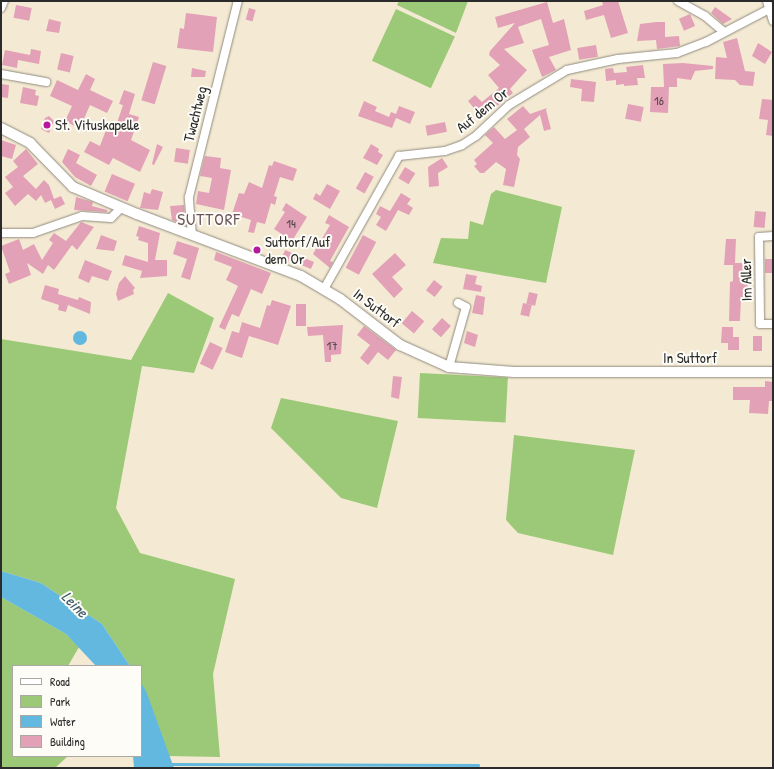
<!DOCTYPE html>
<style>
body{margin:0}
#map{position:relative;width:774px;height:769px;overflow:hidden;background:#f4ead3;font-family:"Patrick Hand",sans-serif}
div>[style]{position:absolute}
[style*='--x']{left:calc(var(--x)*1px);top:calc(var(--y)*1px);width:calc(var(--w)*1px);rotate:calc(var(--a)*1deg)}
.green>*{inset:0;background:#9bc977;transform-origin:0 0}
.water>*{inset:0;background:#62b8df}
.round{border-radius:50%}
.stream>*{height:2.5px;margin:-1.25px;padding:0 1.25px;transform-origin:1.25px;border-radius:1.25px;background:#62b8df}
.building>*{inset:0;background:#e2a1b6;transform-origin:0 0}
.roads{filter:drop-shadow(0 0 1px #908a7f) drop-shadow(0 0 1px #908a7f)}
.minor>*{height:8px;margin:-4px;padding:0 4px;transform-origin:4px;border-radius:4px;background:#fff}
.major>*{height:10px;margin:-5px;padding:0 5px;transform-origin:5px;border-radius:5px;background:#fff}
.dots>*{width:11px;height:11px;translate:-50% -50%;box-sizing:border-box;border:2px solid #fdfcf7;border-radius:50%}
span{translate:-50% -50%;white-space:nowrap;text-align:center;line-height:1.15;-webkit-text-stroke:4px #fdfcf7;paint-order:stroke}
.number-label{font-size:13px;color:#59484e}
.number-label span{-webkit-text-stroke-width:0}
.street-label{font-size:15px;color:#2b2b2b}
.poi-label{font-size:15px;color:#2b2b2b}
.left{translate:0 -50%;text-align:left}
.water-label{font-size:16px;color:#3e5c6a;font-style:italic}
.quarter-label{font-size:17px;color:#6b545c;letter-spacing:1px}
.frame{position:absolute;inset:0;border:2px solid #2b2b2b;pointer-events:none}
.legend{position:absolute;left:12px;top:665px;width:130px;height:92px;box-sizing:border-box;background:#fdfcf7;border:1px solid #a9a8a5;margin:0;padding:5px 7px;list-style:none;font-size:12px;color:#2b2b2b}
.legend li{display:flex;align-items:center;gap:8px;height:20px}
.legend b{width:20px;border:1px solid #a9a8a5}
</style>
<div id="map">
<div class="green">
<div style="clip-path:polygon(399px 1px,468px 1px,456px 33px,397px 5px)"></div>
<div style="left:396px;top:9px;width:65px;height:57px;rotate:25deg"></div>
<div style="clip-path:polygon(496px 190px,562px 207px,546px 283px,433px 263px,441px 238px,468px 239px,470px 221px,483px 225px,491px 194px)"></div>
<div style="clip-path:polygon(168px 293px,214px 318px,194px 373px,142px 366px,116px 508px,140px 553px,235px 579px,213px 674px,220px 757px,169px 756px,141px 683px,141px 666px,130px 666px,102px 624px,41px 583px,1px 571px,1px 339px,131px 360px)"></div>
<div style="left:420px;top:373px;width:88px;height:45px;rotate:3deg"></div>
<div style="clip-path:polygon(281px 398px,398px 421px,377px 508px,341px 498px,271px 428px)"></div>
<div style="clip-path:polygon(514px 435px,635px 450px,613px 555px,518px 533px,506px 520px)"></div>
<div style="clip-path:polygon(1px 597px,66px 634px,79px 647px,68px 666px,13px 666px,13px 756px,68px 756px,55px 768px,1px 768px)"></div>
</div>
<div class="water">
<div class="round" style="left:73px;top:331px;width:14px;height:14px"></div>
<div style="clip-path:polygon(1px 571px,41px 583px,102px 624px,130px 666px,96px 666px,66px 634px,1px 597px)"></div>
<div style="clip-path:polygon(141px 683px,146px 691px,174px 768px,134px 768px,133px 756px,141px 756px)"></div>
</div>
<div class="stream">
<div style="--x:171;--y:764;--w:307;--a:0.2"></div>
</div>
<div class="building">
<div style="clip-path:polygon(602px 1px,618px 1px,628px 33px,611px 38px,604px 15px,586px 20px,584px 11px,603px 5px)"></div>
<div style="clip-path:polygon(547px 2px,553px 23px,564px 19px,571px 50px,549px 57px,556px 70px,542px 77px,532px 50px,549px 45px,541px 19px,518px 27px,524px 43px,504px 49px,527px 70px,510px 89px,513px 93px,482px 118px,468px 101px,475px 95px,482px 102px,499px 88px,488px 75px,500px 65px,489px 55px,490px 51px,515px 23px,498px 28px,495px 17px)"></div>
<div style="left:16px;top:5px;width:16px;height:13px;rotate:11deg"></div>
<div style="clip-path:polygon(715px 7px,732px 19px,723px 24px,711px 13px)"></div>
<div style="left:249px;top:8px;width:7px;height:12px;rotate:16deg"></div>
<div style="clip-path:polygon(186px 13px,217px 17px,213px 52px,177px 48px,180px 28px,184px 29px)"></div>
<div style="left:690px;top:14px;width:13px;height:12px;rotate:67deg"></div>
<div style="clip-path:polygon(49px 19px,61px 22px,59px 33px,46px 31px)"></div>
<div style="clip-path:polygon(656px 22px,665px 22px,665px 37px,679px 36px,680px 46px,657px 49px,656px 40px,637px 41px,640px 24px)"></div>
<div style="clip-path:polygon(737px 38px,745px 71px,755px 72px,753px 86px,740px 85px,735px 80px,715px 79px,716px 57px,727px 58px,723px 42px)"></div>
<div style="clip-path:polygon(758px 43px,772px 52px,765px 64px,752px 56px)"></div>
<div style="left:596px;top:45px;width:12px;height:19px;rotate:81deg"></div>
<div style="clip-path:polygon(31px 49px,41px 51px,39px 64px,18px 60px,17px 68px,2px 65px,5px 50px,30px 55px)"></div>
<div style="left:61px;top:53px;width:13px;height:17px;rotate:13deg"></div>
<div style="left:153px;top:62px;width:14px;height:40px;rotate:17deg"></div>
<div style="clip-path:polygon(683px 63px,713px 66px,713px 69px,695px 71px,691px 80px,677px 78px,677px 87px,669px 87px,668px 113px,650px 112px,651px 87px,664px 87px,663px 64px)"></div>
<div style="clip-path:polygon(643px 65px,645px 78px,637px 78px,638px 85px,624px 86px,624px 84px,616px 85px,616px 80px,606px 81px,605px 69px,613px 68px,614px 73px,627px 72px,626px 67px)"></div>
<div style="clip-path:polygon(192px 68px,206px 71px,205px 77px,191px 77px)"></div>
<div style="clip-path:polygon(86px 74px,95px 79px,90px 90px,113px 101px,107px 113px,90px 105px,83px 121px,90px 124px,86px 132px,65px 121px,72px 106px,50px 96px,57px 80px,78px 90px)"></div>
<div style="clip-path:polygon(571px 79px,596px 82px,594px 102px,581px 101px,582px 89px,570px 87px)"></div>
<div style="clip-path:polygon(1px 84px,9px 85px,8px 98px,1px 97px)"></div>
<div style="clip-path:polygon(23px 87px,36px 90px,35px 95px,39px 96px,37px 106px,20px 103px)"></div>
<div style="clip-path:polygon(124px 90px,135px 94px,129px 114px,139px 117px,131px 140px,150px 150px,140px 172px,113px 158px,109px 165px,84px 152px,90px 141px,100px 146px,106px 130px,114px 132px,123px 105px,119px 104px)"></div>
<div style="clip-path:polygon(762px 99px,773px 100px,773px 136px,766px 135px,768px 120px,759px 119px)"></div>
<div style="clip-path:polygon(364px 101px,377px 107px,375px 111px,389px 117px,391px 112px,396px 114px,399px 106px,415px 112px,410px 124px,396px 118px,392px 128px,358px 116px)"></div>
<div style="left:628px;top:104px;width:16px;height:15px;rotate:11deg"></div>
<div style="clip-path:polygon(523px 106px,530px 114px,547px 108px,546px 110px,551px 129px,544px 131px,540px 115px,524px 129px,530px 137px,518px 147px,517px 155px,520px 159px,514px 187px,503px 185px,506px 169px,496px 162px,484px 173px,480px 173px,474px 166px,477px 164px,474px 160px,493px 143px,485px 135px,494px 127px,505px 139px,517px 130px,507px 119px)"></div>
<div style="clip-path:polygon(49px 116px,54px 121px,49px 133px,41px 129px,45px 118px)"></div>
<div style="left:445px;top:122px;width:10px;height:20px;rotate:79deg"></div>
<div style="clip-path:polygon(1px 140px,16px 145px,12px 159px,1px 156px)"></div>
<div style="clip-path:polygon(157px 144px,163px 147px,154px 165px,152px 164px)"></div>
<div style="clip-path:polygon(371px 144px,379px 149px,378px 152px,383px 155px,377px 165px,363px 158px)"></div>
<div style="left:176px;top:148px;width:14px;height:14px;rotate:8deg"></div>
<div style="clip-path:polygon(26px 149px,38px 164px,23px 176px,36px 189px,44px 180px,49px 185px,54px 199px,61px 196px,65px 204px,55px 209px,51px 200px,45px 203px,41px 195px,36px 201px,28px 194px,15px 206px,5px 193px,13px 187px,5px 177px,18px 167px,13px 161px)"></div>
<div style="clip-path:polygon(68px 149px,80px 155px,76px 163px,97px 175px,91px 186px,75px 177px,62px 162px)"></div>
<div style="clip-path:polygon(205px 156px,221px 158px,220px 168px,231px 170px,224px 210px,196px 204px,198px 191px,209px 193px,212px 178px,200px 176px)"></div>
<div style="clip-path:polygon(442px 158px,448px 167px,438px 173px,439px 186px,429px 187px,428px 167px)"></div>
<div style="clip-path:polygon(274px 161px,297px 169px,293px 181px,280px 177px,274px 196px,277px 197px,275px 205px,271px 203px,265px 224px,257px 222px,254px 233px,248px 232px,251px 220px,232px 214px,239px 193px,244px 194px,249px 182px,262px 188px,269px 165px,272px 166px)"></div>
<div style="left:405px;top:167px;width:12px;height:13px;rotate:31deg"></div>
<div style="left:365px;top:172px;width:10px;height:19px;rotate:29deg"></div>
<div style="left:112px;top:174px;width:25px;height:19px;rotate:23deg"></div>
<div style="clip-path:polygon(327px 184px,340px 191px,330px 209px,313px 199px,316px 193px,320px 196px)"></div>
<div style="clip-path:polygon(152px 189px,163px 192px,158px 210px,140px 208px,144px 192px,150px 194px)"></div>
<div style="clip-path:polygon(401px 193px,411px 199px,407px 204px,413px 208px,409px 215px,398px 210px,386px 231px,376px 225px,381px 217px,376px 214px,380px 206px,390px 211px)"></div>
<div style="clip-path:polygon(76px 197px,93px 202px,92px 206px,107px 210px,107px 212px,74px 210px)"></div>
<div style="clip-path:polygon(286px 203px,307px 217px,292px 241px,274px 229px,285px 212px,282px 210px)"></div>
<div style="clip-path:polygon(184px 205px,185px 220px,179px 223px,172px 220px,170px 206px)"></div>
<div style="left:755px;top:211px;width:11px;height:16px;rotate:5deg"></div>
<div style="clip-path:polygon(329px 215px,349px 227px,330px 261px,333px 262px,330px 268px,313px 254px,330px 225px,325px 223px)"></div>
<div style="clip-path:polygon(81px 222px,94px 227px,77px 250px,72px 245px,54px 270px,48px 265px,43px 274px,27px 263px,31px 275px,9px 284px,5px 274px,10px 272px,1px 246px,19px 239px,23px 250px,34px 244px,42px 260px,53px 243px,49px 240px,54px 233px,66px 241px)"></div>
<div style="clip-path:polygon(139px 226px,160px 233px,155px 260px,167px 260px,167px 276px,140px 278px,142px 271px,122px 265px,125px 255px,148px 262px,148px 243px,138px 240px,139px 237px,136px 236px)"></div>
<div style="clip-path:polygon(101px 235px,117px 241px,114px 251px,96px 249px)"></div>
<div style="left:363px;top:235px;width:15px;height:37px;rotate:28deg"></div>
<div style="clip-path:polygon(726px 239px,736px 239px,735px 263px,745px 263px,745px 281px,747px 281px,748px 289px,751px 289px,752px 296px,741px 297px,740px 321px,729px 321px,730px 282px,733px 281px,733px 265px,724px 265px)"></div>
<div style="clip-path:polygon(177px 241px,199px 248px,190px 280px,181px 277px,187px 259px,173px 254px)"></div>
<div style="clip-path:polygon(285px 250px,314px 262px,311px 269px,289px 260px,288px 263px,281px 260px)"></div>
<div style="clip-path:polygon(216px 252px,271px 273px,262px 294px,251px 289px,239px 317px,232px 314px,225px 330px,219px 327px,238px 286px,226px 280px,232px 267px,214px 260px)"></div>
<div style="clip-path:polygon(395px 253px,406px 265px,392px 277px,403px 289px,394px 298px,372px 274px)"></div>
<div style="left:765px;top:259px;width:8px;height:14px"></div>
<div style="clip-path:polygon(85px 260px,112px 271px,108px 281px,92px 276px,89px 283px,78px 278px)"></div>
<div style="clip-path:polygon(466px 274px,477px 276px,475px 284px,482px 286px,481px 292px,463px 289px)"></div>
<div style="clip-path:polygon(125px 276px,135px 288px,133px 290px,134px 294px,118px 301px,116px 294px,119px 283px)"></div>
<div style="left:434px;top:280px;width:11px;height:13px;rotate:38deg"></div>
<div style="clip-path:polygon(45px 285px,59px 289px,58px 294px,78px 300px,79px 297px,91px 302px,90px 314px,68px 305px,66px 312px,58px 310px,59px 305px,41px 299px)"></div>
<div style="left:529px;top:292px;width:9px;height:12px;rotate:13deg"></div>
<div style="clip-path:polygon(476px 295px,485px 297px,483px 315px,472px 313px)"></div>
<div style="clip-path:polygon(272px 300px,291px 306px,278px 345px,249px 336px,242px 358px,225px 352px,232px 331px,239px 333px,242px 322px,260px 328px,267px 305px,270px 306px)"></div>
<div style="left:523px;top:303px;width:9px;height:12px;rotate:13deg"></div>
<div style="left:296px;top:304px;width:10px;height:22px"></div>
<div style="left:412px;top:311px;width:16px;height:16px;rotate:40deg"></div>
<div style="left:442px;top:318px;width:12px;height:15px;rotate:42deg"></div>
<div style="clip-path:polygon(343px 325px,341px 354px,331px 355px,331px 362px,325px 362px,323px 335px,308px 336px,307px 327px)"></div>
<div style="clip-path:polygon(364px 326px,396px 350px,388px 360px,378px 352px,368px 365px,360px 358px,370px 345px,357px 335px)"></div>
<div style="clip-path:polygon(722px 327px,733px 327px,733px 337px,739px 337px,739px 350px,728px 350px,728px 343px,721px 343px)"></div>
<div style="clip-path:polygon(467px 331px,478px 335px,475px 347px,464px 343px)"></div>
<div style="left:753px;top:336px;width:9px;height:15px"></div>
<div style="left:210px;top:342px;width:14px;height:24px;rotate:25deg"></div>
<div style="clip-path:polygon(393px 376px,402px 377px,399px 399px,391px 397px)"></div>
<div style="clip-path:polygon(765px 381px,773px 382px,773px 401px,769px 401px,768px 414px,749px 413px,750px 400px,733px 400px,733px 387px,765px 387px)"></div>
</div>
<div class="roads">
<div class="minor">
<div style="--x:678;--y:1;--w:31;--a:29"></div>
<div style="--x:705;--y:16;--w:25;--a:40"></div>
<div style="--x:767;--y:1;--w:21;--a:73"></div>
<div style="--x:1;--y:8;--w:8;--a:-67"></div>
<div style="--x:1;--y:74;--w:46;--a:10.1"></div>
<div style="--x:1;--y:233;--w:32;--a:0"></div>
<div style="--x:33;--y:233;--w:52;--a:-19.1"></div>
<div style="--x:82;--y:216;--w:29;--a:4"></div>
<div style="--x:111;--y:218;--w:14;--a:-45"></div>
<div style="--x:192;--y:235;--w:38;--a:-95"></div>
<div style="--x:189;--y:197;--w:202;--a:-76"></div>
<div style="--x:773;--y:236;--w:14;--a:176"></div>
<div style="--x:759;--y:237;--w:87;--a:89.3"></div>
<div style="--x:760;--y:324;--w:13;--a:0"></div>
<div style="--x:324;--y:289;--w:153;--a:-60.6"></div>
<div style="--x:399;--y:156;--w:46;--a:-6.2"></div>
<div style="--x:445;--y:151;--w:18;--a:-19"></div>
<div style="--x:462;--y:145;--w:17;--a:-33"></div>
<div style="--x:476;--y:136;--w:45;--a:-43.2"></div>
<div style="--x:509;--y:105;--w:68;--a:-31.1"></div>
<div style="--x:567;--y:70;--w:52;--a:-12.2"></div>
<div style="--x:618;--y:59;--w:59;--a:-5.8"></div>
<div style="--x:677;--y:53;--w:31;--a:-21"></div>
<div style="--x:706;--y:42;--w:76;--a:-27.6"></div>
<div style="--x:449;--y:367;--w:62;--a:-74.2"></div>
<div style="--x:466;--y:307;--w:9;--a:-153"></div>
</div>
<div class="major">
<div style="--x:1;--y:128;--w:33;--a:27"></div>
<div style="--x:30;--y:143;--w:62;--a:45.7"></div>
<div style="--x:73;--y:187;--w:69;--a:22.9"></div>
<div style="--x:137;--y:214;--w:175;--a:20.7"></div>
<div style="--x:301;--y:276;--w:45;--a:30.5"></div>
<div style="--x:340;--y:299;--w:76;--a:37.5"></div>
<div style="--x:400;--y:345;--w:54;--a:24.2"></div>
<div style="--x:449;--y:367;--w:65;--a:4.4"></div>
<div style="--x:514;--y:372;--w:259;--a:0"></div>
</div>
</div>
<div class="dots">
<div style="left:47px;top:125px;background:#b5179e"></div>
<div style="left:257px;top:250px;background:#b5179e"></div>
</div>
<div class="number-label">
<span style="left:659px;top:100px">16</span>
<span style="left:291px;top:223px">14</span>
<span style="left:332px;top:345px">17</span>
</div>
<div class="street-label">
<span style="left:482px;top:110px;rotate:-39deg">Auf dem Or</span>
<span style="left:195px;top:114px;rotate:-76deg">Twachtweg</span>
<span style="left:746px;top:280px;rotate:-91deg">Im Aller</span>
<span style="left:377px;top:308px;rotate:37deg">In Suttorf</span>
<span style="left:690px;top:358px">In Suttorf</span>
</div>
<div class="poi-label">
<span class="left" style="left:55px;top:125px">St. Vituskapelle</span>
<span class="left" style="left:265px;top:250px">Suttorf/Auf<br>dem Or</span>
</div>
<div class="water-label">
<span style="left:75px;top:604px;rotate:45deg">Leine</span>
</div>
<div class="quarter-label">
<span style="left:209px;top:219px">SUTTORF</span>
</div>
<div class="frame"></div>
<ul class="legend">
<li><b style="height:5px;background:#fff"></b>Road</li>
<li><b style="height:11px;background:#9bc977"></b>Park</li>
<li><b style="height:11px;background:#62b8df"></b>Water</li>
<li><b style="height:11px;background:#e2a1b6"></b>Building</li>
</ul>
</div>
